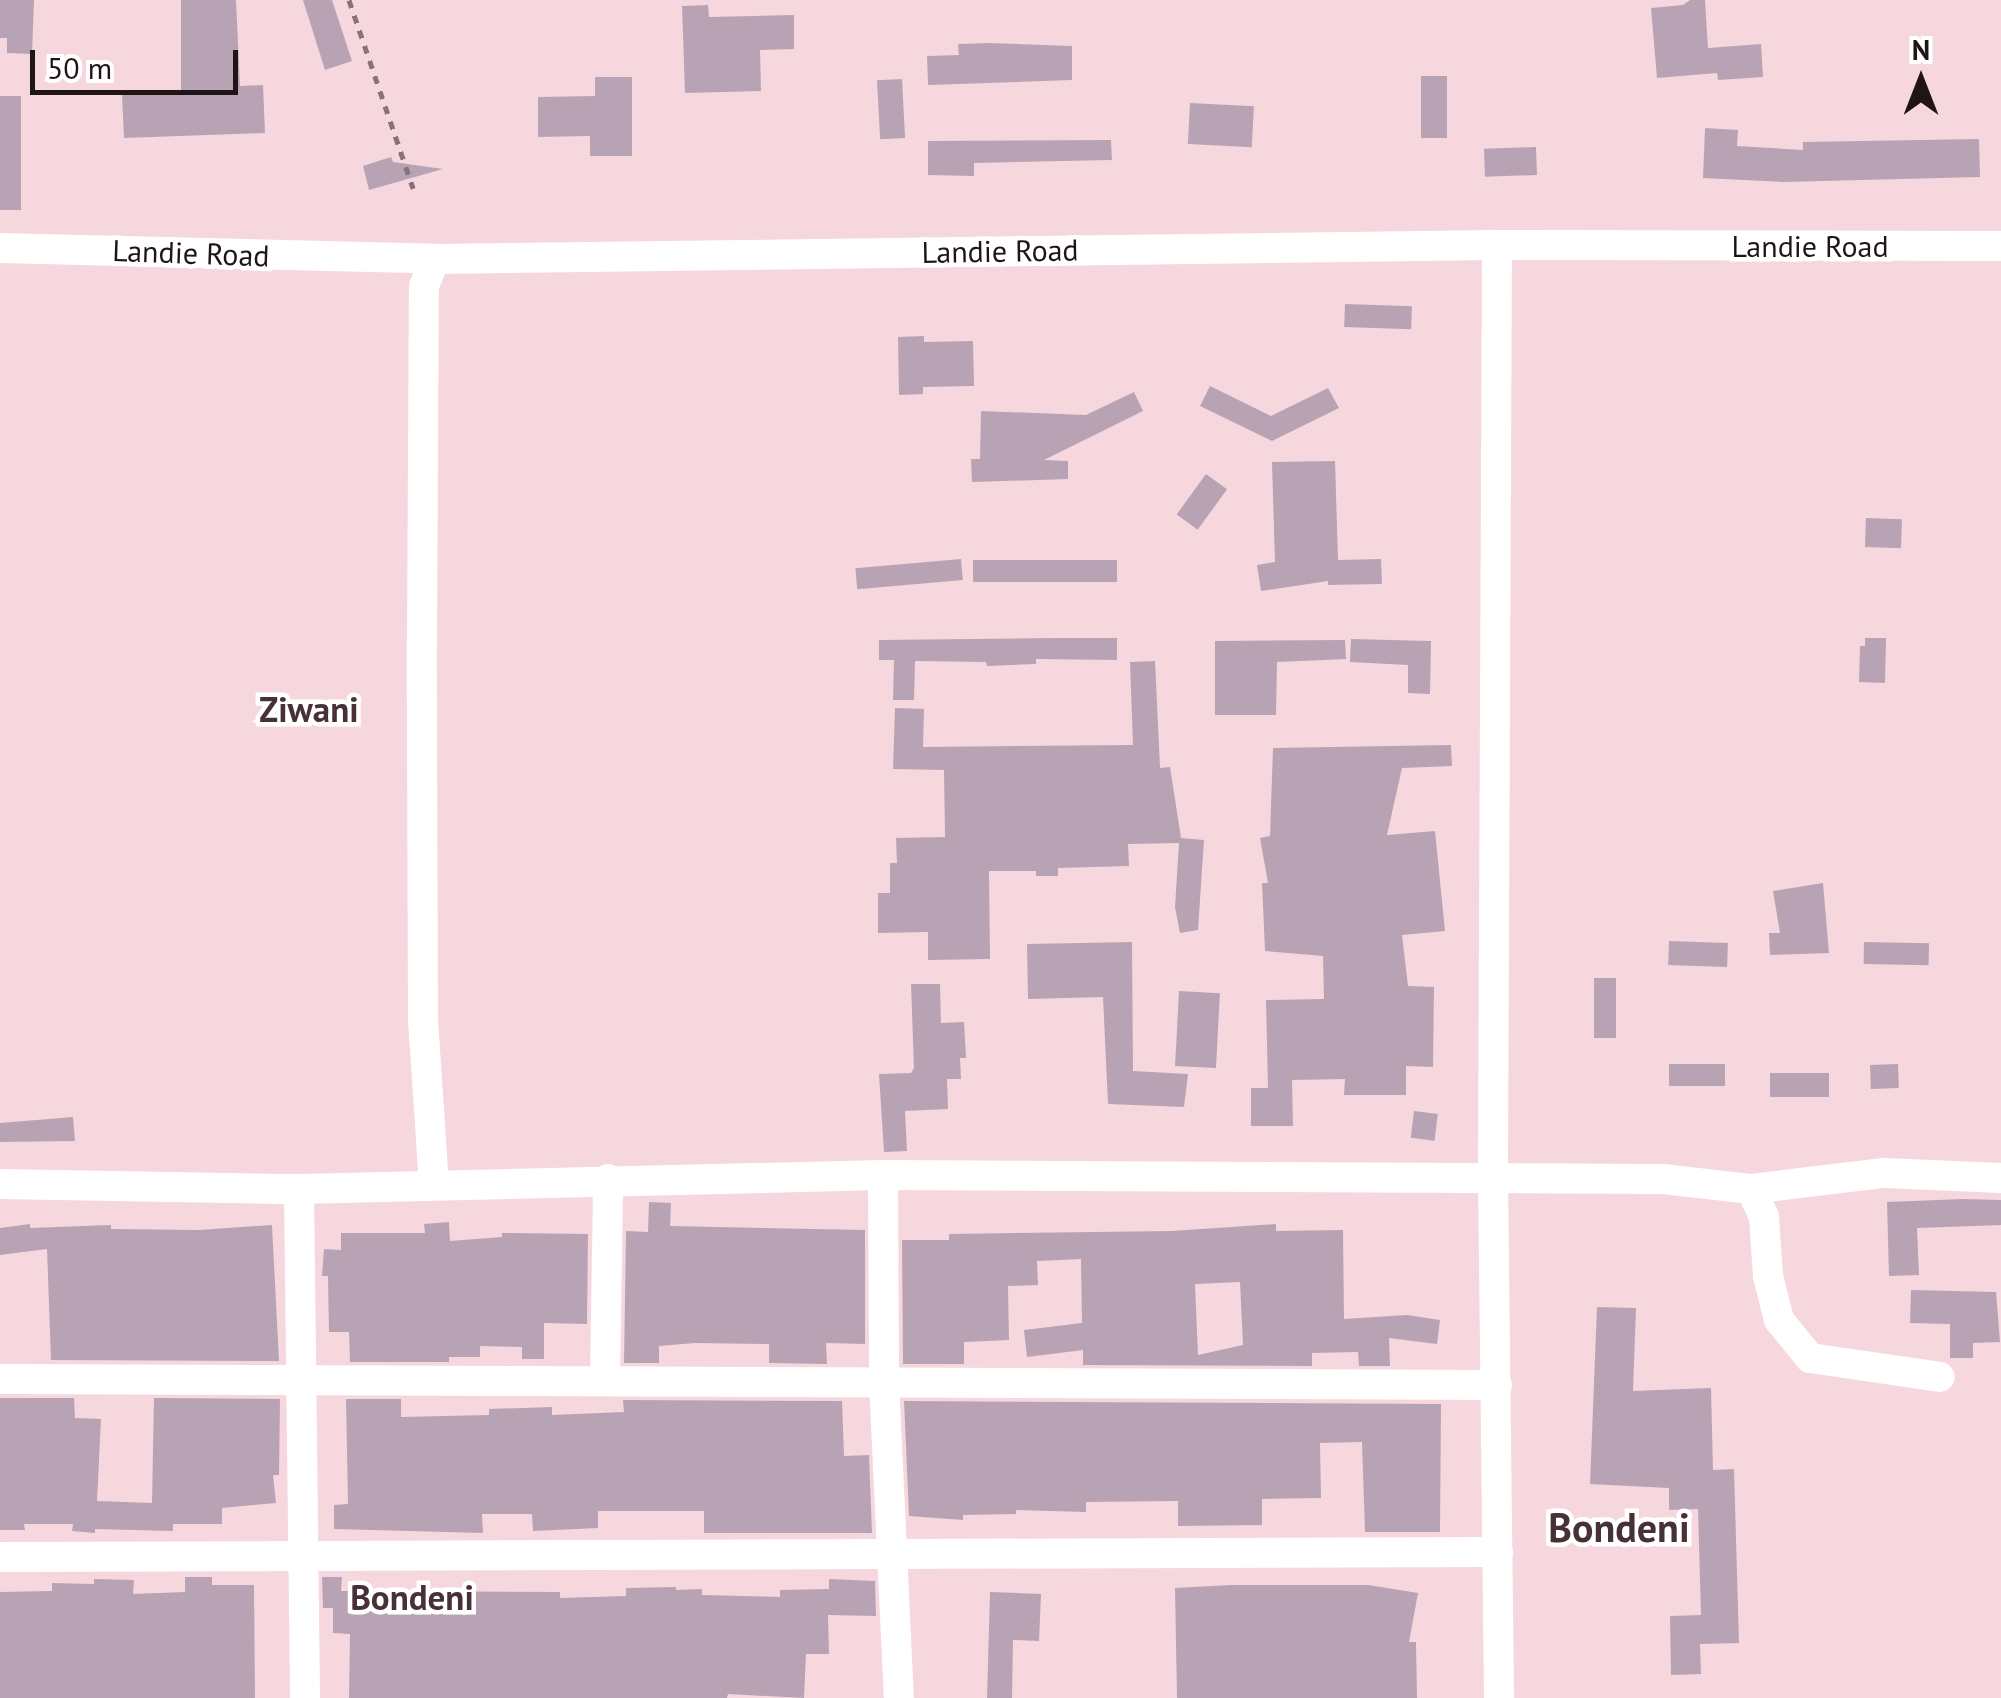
<!DOCTYPE html>
<style>
body{margin:0}
#map{position:relative;width:2001px;height:1698px;overflow:hidden;background:#f6d7dd;font-family:"PT Sans",sans-serif}
div>[style]{position:absolute}
[style*='--x']{left:calc(var(--x)*1px);top:calc(var(--y)*1px);width:calc(var(--w)*1px);rotate:calc(var(--a)*1deg)}
.building>*{inset:0;background:#b8a3b5;transform-origin:0 0}
.path>*{height:5px;margin-top:-2.5px;transform-origin:0;background:repeating-linear-gradient(90deg,#877377 0 8px,transparent 0 16px)}
.street>*{height:30px;margin:-15px;padding:0 15px;transform-origin:15px;border-radius:15px;background:#fff}
span{translate:-50% -50%;white-space:nowrap;text-align:center;line-height:1.15;-webkit-text-stroke:9px #fff;paint-order:stroke}
.street-label{font-size:30px;color:#1f1517}
.quarter-label{font-size:35px;color:#483136;font-weight:700}
.district-label{font-size:40px;color:#483136;font-weight:700}
.north{position:absolute;left:1871px;top:30px;width:100px;height:100px;-webkit-text-stroke:8px #fff;paint-order:stroke;rotate:0deg;font-size:28px;font-weight:700;line-height:40px;text-align:center;color:#1f1517}
.north::after{content:'';display:block;margin:auto;width:35px;height:45px;background:#1f1517;clip-path:polygon(50% 0,100% 100%,50% 72%,0 100%)}
.scale{position:absolute;left:30px;top:50px;width:208px;height:45px;box-sizing:border-box;border:5px solid #1f1517;border-top:0;padding-left:12px;font-size:30px;line-height:35px;white-space:nowrap;color:#1f1517;-webkit-text-stroke:8px #fff;paint-order:stroke}
</style>
<div id="map">
<div class="building">
<div style="clip-path:polygon(0 0,34px 0,32px 54px,7px 53px,7px 38px,0 38px)"></div>
<div style="clip-path:polygon(181px 0,236px 0,240px 86px,263px 85px,265px 133px,124px 138px,122px 95px,181px 94px)"></div>
<div style="clip-path:polygon(303px 0,332px 0,352px 61px,325px 70px)"></div>
<div style="clip-path:polygon(1690px 0,1705px 0,1708px 48px,1761px 44px,1763px 77px,1718px 80px,1717px 73px,1657px 78px,1651px 8px,1683px 5px)"></div>
<div style="clip-path:polygon(708px 5px,709px 17px,794px 15px,794px 49px,760px 50px,761px 91px,685px 93px,682px 6px)"></div>
<div style="clip-path:polygon(990px 43px,1072px 46px,1072px 80px,928px 85px,927px 56px,959px 55px,958px 44px)"></div>
<div style="left:1421px;top:76px;width:26px;height:62px"></div>
<div style="clip-path:polygon(595px 77px,632px 77px,632px 156px,590px 156px,590px 136px,538px 137px,538px 97px,595px 96px)"></div>
<div style="left:902px;top:79px;width:59px;height:25px;rotate:87deg"></div>
<div style="left:0;top:96px;width:21px;height:114px"></div>
<div style="left:1190px;top:103px;width:64px;height:41px;rotate:3deg"></div>
<div style="clip-path:polygon(1705px 128px,1738px 130px,1737px 146px,1803px 150px,1803px 142px,1979px 139px,1980px 177px,1783px 182px,1703px 178px)"></div>
<div style="clip-path:polygon(1111px 140px,1112px 160px,974px 163px,974px 176px,928px 175px,928px 141px)"></div>
<div style="left:1536px;top:147px;width:28px;height:52px;rotate:88deg"></div>
<div style="clip-path:polygon(391px 157px,393px 162px,443px 169px,369px 190px,363px 166px)"></div>
<div style="left:1345px;top:304px;width:67px;height:23px;rotate:2deg"></div>
<div style="clip-path:polygon(924px 336px,924px 342px,973px 341px,974px 386px,923px 387px,923px 394px,899px 395px,898px 337px)"></div>
<div style="clip-path:polygon(1210px 386px,1271px 416px,1328px 388px,1339px 408px,1272px 441px,1200px 406px)"></div>
<div style="clip-path:polygon(1134px 392px,1143px 411px,1044px 460px,1068px 461px,1068px 479px,972px 482px,971px 459px,980px 459px,981px 411px,1086px 415px)"></div>
<div style="clip-path:polygon(1335px 461px,1338px 560px,1381px 559px,1382px 584px,1328px 585px,1328px 581px,1261px 591px,1257px 565px,1275px 562px,1272px 462px)"></div>
<div style="left:1206px;top:474px;width:26px;height:50px;rotate:36deg"></div>
<div style="left:1866px;top:518px;width:36px;height:29px;rotate:2deg"></div>
<div style="left:961px;top:559px;width:21px;height:106px;rotate:85deg"></div>
<div style="left:973px;top:560px;width:144px;height:22px"></div>
<div style="clip-path:polygon(1054px 638px,1117px 638px,1117px 660px,1036px 659px,1036px 664px,987px 666px,986px 662px,915px 661px,914px 700px,893px 700px,894px 660px,879px 660px,879px 640px)"></div>
<div style="clip-path:polygon(1865px 638px,1886px 638px,1885px 683px,1859px 682px,1860px 646px,1865px 646px)"></div>
<div style="clip-path:polygon(1351px 639px,1431px 641px,1430px 694px,1408px 693px,1408px 665px,1350px 662px)"></div>
<div style="clip-path:polygon(1345px 640px,1346px 659px,1277px 662px,1276px 715px,1215px 715px,1215px 641px)"></div>
<div style="clip-path:polygon(1155px 661px,1160px 768px,1170px 767px,1181px 838px,1204px 840px,1198px 930px,1180px 933px,1175px 907px,1179px 843px,1128px 844px,1129px 866px,1058px 868px,1058px 876px,1036px 876px,1036px 871px,989px 871px,990px 959px,928px 960px,928px 932px,878px 933px,878px 893px,890px 893px,890px 863px,897px 863px,896px 838px,945px 837px,944px 770px,893px 769px,895px 708px,924px 709px,923px 747px,1133px 745px,1130px 662px)"></div>
<div style="clip-path:polygon(1451px 745px,1452px 766px,1402px 768px,1387px 835px,1435px 831px,1445px 931px,1402px 935px,1408px 986px,1434px 987px,1433px 1067px,1406px 1066px,1406px 1095px,1344px 1095px,1345px 1079px,1292px 1080px,1293px 1126px,1251px 1126px,1251px 1088px,1268px 1088px,1266px 1000px,1324px 999px,1323px 956px,1265px 951px,1262px 883px,1268px 883px,1260px 838px,1270px 836px,1273px 748px)"></div>
<div style="clip-path:polygon(1823px 883px,1829px 953px,1770px 955px,1769px 933px,1780px 933px,1773px 891px)"></div>
<div style="left:1669px;top:941px;width:59px;height:24px;rotate:2deg"></div>
<div style="clip-path:polygon(1132px 942px,1133px 1071px,1188px 1074px,1184px 1107px,1108px 1104px,1103px 997px,1028px 999px,1027px 944px)"></div>
<div style="left:1864px;top:942px;width:65px;height:22px;rotate:1deg"></div>
<div style="left:1594px;top:978px;width:22px;height:60px"></div>
<div style="clip-path:polygon(911px 984px,940px 984px,941px 1023px,964px 1022px,966px 1058px,960px 1058px,961px 1079px,947px 1079px,948px 1109px,905px 1111px,907px 1151px,884px 1152px,879px 1074px,911px 1073px,914px 1068px)"></div>
<div style="left:1179px;top:991px;width:41px;height:75px;rotate:3deg"></div>
<div style="left:1725px;top:1064px;width:22px;height:56px;rotate:90deg"></div>
<div style="left:1898px;top:1064px;width:24px;height:28px;rotate:88deg"></div>
<div style="left:1829px;top:1073px;width:24px;height:59px;rotate:90deg"></div>
<div style="left:1414px;top:1111px;width:24px;height:27px;rotate:7deg"></div>
<div style="clip-path:polygon(73px 1117px,75px 1141px,0 1142px,0 1123px)"></div>
<div style="clip-path:polygon(1963px 1199px,2001px 1200px,2001px 1225px,1917px 1228px,1919px 1275px,1889px 1276px,1887px 1202px)"></div>
<div style="clip-path:polygon(649px 1202px,671px 1203px,670px 1226px,865px 1230px,865px 1344px,826px 1343px,827px 1364px,769px 1363px,769px 1344px,695px 1343px,659px 1346px,659px 1363px,624px 1363px,626px 1231px,648px 1232px)"></div>
<div style="clip-path:polygon(449px 1222px,450px 1241px,502px 1237px,502px 1233px,588px 1234px,587px 1324px,544px 1323px,544px 1359px,522px 1359px,522px 1347px,480px 1346px,480px 1357px,449px 1357px,449px 1362px,350px 1362px,349px 1332px,329px 1332px,328px 1276px,322px 1276px,324px 1249px,341px 1250px,341px 1233px,425px 1233px,424px 1224px)"></div>
<div style="clip-path:polygon(30px 1224px,30px 1228px,111px 1225px,111px 1229px,199px 1230px,272px 1225px,279px 1361px,51px 1360px,47px 1249px,0 1255px,0 1228px)"></div>
<div style="clip-path:polygon(evenodd,1276px 1224px,1276px 1231px,1343px 1230px,1344px 1319px,1407px 1315px,1440px 1320px,1437px 1344px,1389px 1338px,1390px 1366px,1359px 1366px,1358px 1352px,1312px 1353px,1312px 1366px,1083px 1365px,1083px 1350px,1027px 1357px,1024px 1330px,1082px 1323px,1081px 1259px,1037px 1261px,1038px 1285px,1008px 1286px,1009px 1340px,964px 1342px,964px 1364px,903px 1364px,902px 1240px,949px 1240px,949px 1234px,1172px 1231px,1276px 1224px,1240px 1282px,1243px 1345px,1198px 1355px,1195px 1284px,1240px 1282px)"></div>
<div style="clip-path:polygon(1911px 1290px,1996px 1292px,2000px 1342px,1973px 1343px,1973px 1358px,1950px 1358px,1950px 1324px,1910px 1323px)"></div>
<div style="clip-path:polygon(1597px 1307px,1636px 1308px,1633px 1391px,1711px 1388px,1713px 1470px,1734px 1469px,1739px 1643px,1700px 1644px,1701px 1674px,1671px 1675px,1670px 1616px,1701px 1615px,1698px 1509px,1669px 1510px,1669px 1488px,1590px 1484px)"></div>
<div style="clip-path:polygon(0 1398px,74px 1398px,75px 1418px,101px 1419px,97px 1501px,152px 1503px,154px 1398px,280px 1399px,279px 1475px,273px 1475px,276px 1503px,222px 1508px,222px 1524px,173px 1524px,173px 1531px,95px 1529px,95px 1533px,72px 1531px,73px 1524px,24px 1524px,25px 1530px,0 1530px)"></div>
<div style="clip-path:polygon(346px 1399px,401px 1399px,401px 1417px,489px 1415px,489px 1409px,552px 1407px,552px 1415px,624px 1412px,623px 1400px,842px 1401px,844px 1456px,869px 1455px,872px 1533px,704px 1533px,704px 1511px,598px 1511px,598px 1528px,533px 1531px,532px 1514px,482px 1514px,483px 1533px,334px 1529px,334px 1505px,348px 1504px)"></div>
<div style="clip-path:polygon(904px 1401px,1441px 1404px,1440px 1532px,1365px 1532px,1362px 1442px,1320px 1443px,1321px 1498px,1262px 1499px,1262px 1525px,1178px 1526px,1178px 1501px,1086px 1502px,1086px 1512px,1016px 1510px,1016px 1514px,963px 1515px,963px 1520px,909px 1516px)"></div>
<div style="clip-path:polygon(185px 1577px,212px 1577px,212px 1585px,254px 1585px,255px 1698px,0 1698px,0 1592px,52px 1591px,52px 1583px,94px 1584px,94px 1579px,134px 1580px,133px 1594px,185px 1592px)"></div>
<div style="clip-path:polygon(322px 1577px,342px 1577px,341px 1591px,560px 1592px,560px 1598px,626px 1596px,626px 1588px,676px 1587px,676px 1590px,702px 1589px,702px 1595px,780px 1597px,780px 1590px,829px 1589px,829px 1579px,875px 1581px,876px 1616px,828px 1615px,829px 1654px,806px 1654px,804px 1698px,728px 1694px,727px 1698px,349px 1698px,350px 1634px,333px 1633px,333px 1608px,323px 1608px)"></div>
<div style="clip-path:polygon(1231px 1585px,1368px 1585px,1418px 1593px,1409px 1642px,1416px 1642px,1417px 1698px,1177px 1698px,1175px 1588px)"></div>
<div style="clip-path:polygon(990px 1592px,1041px 1594px,1039px 1641px,1013px 1640px,1012px 1698px,987px 1698px)"></div>
</div>
<div class="path">
<div style="--x:349;--y:0;--w:199;--a:71.2"></div>
</div>
<div class="street">
<div style="--x:1497;--y:245;--w:931;--a:90.25"></div>
<div style="--x:1493;--y:1176;--w:522;--a:89.34"></div>
<div style="--x:0;--y:248;--w:435;--a:1.4"></div>
<div style="--x:435;--y:259;--w:1062;--a:-0.76"></div>
<div style="--x:1497;--y:245;--w:504;--a:0.11"></div>
<div style="--x:883;--y:1175;--w:207;--a:89.7"></div>
<div style="--x:884;--y:1382;--w:316;--a:87.3"></div>
<div style="--x:0;--y:1184;--w:299;--a:1"></div>
<div style="--x:299;--y:1189;--w:584;--a:-1.37"></div>
<div style="--x:883;--y:1175;--w:780;--a:0.29"></div>
<div style="--x:1663;--y:1179;--w:89;--a:6.5"></div>
<div style="--x:1751;--y:1189;--w:31;--a:65"></div>
<div style="--x:1764;--y:1217;--w:59;--a:86.1"></div>
<div style="--x:1768;--y:1276;--w:45;--a:76"></div>
<div style="--x:1779;--y:1320;--w:49;--a:50.8"></div>
<div style="--x:1810;--y:1358;--w:131;--a:8.3"></div>
<div style="--x:434;--y:1185;--w:167;--a:-93.8"></div>
<div style="--x:423;--y:1018;--w:374;--a:-90.2"></div>
<div style="--x:422;--y:644;--w:358;--a:-89.7"></div>
<div style="--x:424;--y:286;--w:29;--a:-68"></div>
<div style="--x:299;--y:1189;--w:509;--a:89.32"></div>
<div style="--x:1751;--y:1189;--w:134;--a:-6.9"></div>
<div style="--x:1884;--y:1173;--w:117;--a:2.4"></div>
<div style="--x:0;--y:1379;--w:1497;--a:0.23"></div>
<div style="--x:605;--y:1380;--w:201;--a:-89.1"></div>
<div style="--x:0;--y:1557;--w:1498;--a:-0.19"></div>
</div>
<div class="street-label">
<span style="left:1810px;top:246px">Landie Road</span>
<span style="left:1000px;top:251px;rotate:-1deg">Landie Road</span>
<span style="left:191px;top:253px;rotate:2deg">Landie Road</span>
</div>
<div class="quarter-label">
<span style="left:309px;top:709px">Ziwani</span>
<span style="left:412px;top:1597px">Bondeni</span>
</div>
<div class="district-label">
<span style="left:1619px;top:1527px">Bondeni</span>
</div>
<div class="north">N</div>
<div class="scale">50 m</div>
</div>
